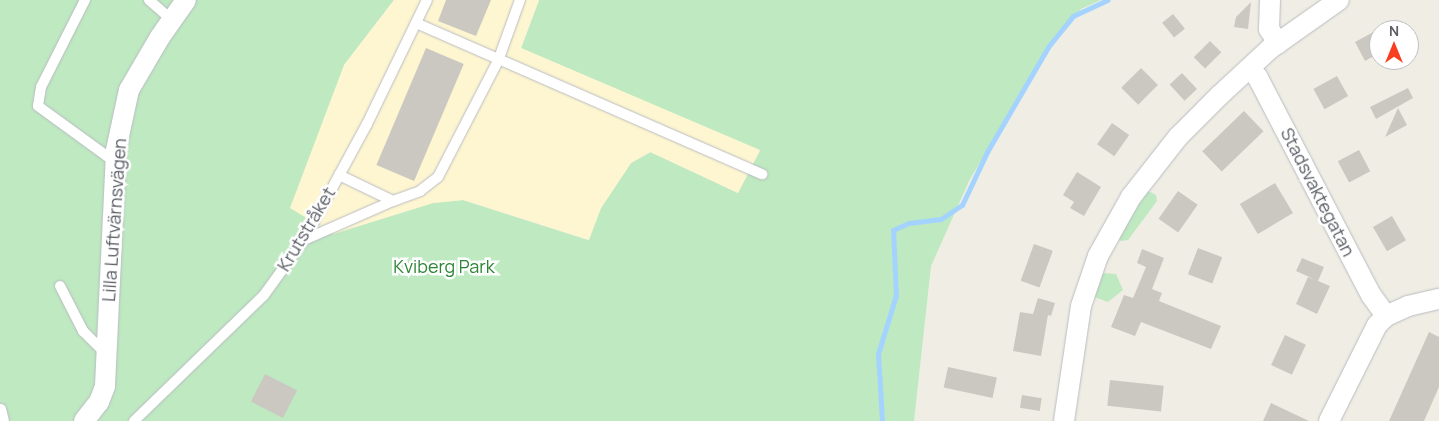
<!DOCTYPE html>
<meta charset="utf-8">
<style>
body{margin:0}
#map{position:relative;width:1439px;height:421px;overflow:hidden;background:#f0eee4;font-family:Manrope,sans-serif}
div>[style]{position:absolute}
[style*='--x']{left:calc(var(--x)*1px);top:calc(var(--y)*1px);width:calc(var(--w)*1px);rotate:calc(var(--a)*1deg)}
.green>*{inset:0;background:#bee9c1}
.sand>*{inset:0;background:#fef6d1}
.stream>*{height:5px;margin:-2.5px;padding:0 2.5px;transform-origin:2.5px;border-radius:2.5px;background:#a5d3ff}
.building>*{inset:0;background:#cbc8c1;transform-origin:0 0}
.roads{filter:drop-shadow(0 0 1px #b9bcc1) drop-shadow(0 0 1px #b9bcc1)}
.service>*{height:10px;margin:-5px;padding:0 5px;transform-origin:5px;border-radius:5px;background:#fff}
.minor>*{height:20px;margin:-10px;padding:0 10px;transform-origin:10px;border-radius:10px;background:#fff}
span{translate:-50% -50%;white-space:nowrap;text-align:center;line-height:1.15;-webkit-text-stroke:5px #fff;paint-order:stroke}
.street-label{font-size:18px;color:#5c6066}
.park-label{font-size:18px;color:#2d8436}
.north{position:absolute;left:1369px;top:20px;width:50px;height:50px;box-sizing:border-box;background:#fff;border:1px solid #bebfc2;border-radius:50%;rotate:0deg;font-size:14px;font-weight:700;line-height:20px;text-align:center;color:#5c6066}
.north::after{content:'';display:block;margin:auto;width:18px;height:22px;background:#f83e21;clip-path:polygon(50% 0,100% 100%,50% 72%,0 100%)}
</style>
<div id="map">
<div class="green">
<div style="clip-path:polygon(0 0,394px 0,344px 65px,333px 234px,433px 203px,463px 200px,588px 240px,601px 208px,631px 163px,651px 152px,738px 193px,760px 151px,521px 48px,539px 0,1101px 0,1081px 9px,1050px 49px,970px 179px,931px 266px,914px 421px,0 421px)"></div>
<div style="clip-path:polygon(1148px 191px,1156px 195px,1157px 201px,1128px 240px,1120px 241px,1118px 237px)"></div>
<div style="clip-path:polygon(1103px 273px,1116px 274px,1123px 290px,1108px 302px,1094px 297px)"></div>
</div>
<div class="sand">
<div style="clip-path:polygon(394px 0,539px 0,521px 48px,760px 150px,738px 193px,650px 152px,631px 163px,601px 208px,589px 240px,463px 200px,433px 203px,333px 234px,290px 208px,344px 65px)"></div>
</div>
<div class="stream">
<div style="--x:882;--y:421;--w:67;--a:-93.4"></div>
<div style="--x:878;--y:354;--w:62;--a:-73"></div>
<div style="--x:896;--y:295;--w:65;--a:-92.6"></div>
<div style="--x:893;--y:230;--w:17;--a:-24"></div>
<div style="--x:909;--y:223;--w:32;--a:-7"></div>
<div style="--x:941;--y:219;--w:25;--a:-34"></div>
<div style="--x:962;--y:205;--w:59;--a:-64.7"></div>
<div style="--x:987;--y:152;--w:121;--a:-59.8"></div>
<div style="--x:1048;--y:47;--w:40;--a:-51"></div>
<div style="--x:1073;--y:16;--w:38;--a:-25"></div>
</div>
<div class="building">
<div style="clip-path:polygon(446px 0,491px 0,476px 36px,438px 21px)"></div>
<div style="clip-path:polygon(1251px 2px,1248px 29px,1234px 27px,1236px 17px)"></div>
<div style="left:1173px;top:14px;width:19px;height:14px;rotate:51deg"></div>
<div style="clip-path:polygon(1379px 29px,1379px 53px,1365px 61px,1355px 42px)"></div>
<div style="left:1210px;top:41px;width:16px;height:23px;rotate:45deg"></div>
<div style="left:426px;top:48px;width:41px;height:127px;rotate:23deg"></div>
<div style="left:1141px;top:68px;width:24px;height:28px;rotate:45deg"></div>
<div style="left:1182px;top:73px;width:22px;height:17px;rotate:47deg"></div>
<div style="left:1337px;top:76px;width:23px;height:27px;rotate:61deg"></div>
<div style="clip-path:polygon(1408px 88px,1413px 98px,1376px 119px,1370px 107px)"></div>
<div style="clip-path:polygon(1398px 108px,1407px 125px,1385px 137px)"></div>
<div style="left:1244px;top:111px;width:28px;height:58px;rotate:46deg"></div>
<div style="left:1112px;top:123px;width:21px;height:26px;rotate:35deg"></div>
<div style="left:1359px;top:150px;width:24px;height:24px;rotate:62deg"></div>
<div style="clip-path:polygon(1077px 172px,1101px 187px,1084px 216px,1070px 208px,1074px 202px,1063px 195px)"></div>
<div style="left:1275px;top:183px;width:35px;height:41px;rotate:59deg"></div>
<div style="left:1178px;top:191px;width:24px;height:34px;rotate:35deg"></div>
<div style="left:1392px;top:216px;width:28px;height:22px;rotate:60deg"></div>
<div style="left:1034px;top:244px;width:20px;height:39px;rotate:20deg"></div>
<div style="left:1198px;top:248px;width:26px;height:28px;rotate:21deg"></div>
<div style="clip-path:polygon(1142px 249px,1164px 258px,1152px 289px,1162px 293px,1159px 301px,1221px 326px,1211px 349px,1141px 322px,1135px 336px,1111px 327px,1124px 295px,1133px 298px,1146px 267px,1137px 263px)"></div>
<div style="clip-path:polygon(1302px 258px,1324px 267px,1318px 281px,1330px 286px,1317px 314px,1296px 304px,1308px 277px,1316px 280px,1296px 271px)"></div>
<div style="clip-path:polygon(1038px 298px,1055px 303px,1051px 316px,1048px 315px,1041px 356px,1013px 351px,1020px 312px,1033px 314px)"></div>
<div style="clip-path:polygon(1429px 332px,1439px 337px,1439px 387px,1424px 421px,1389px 421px)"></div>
<div style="left:1285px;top:335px;width:23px;height:33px;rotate:25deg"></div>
<div style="left:948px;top:367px;width:50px;height:21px;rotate:12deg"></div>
<div style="left:265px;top:374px;width:36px;height:31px;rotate:27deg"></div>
<div style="left:1110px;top:380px;width:54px;height:26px;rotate:6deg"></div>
<div style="left:1022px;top:395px;width:20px;height:13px;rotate:9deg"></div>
<div style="clip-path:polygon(1271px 403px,1309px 421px,1263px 421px)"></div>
</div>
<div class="roads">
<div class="service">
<div style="--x:85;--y:0;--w:97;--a:116.8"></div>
<div style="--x:41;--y:87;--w:19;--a:99"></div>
<div style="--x:38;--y:106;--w:95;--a:36"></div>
<div style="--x:149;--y:0;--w:30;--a:41"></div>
<div style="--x:416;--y:23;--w:378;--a:23.6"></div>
<div style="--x:339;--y:175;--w:60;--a:25.7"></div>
<div style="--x:393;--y:201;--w:29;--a:-20"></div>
<div style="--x:420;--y:191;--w:23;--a:-38"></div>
<div style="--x:438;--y:177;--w:131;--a:-62.7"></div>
<div style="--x:498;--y:61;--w:65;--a:-70.2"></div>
<div style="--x:304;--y:240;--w:97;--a:-23.7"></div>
<div style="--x:60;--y:286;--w:51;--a:62.9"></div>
<div style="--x:83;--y:331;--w:33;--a:45"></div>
<div style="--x:1;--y:409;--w:12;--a:76"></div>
<div style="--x:134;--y:421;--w:181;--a:-44.1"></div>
<div style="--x:264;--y:295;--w:68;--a:-54"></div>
<div style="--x:304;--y:240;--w:132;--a:-61.5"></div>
<div style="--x:367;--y:124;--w:138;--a:-64.2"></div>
</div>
<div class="minor">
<div style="--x:1270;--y:0;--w:29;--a:92"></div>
<div style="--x:1269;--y:29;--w:17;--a:57"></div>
<div style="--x:1250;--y:68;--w:13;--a:51"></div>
<div style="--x:1258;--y:78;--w:245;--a:62.5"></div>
<div style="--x:1371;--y:295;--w:26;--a:54"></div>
<div style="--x:84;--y:421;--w:24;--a:-52"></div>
<div style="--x:99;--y:402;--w:17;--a:-69"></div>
<div style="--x:105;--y:386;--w:236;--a:-87.3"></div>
<div style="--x:116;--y:150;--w:61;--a:-77.8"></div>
<div style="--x:129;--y:90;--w:61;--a:-59.7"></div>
<div style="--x:160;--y:37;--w:45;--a:-54.9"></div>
<div style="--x:1064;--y:421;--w:116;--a:-81.6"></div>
<div style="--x:1081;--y:306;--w:53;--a:-71.2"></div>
<div style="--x:1098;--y:256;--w:68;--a:-60.8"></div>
<div style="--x:1131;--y:197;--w:76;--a:-51.9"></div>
<div style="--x:1178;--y:137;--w:59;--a:-45"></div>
<div style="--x:1220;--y:95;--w:69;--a:-42.7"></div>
<div style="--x:1271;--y:48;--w:83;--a:-35.2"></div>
<div style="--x:1329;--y:421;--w:107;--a:-63.4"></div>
<div style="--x:1377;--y:325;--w:13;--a:-45"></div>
<div style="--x:1386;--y:316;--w:24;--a:-24"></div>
<div style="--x:1408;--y:306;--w:32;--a:-13"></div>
</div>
</div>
<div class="street-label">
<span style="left:1318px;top:192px;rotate:63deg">Stadsvaktegatan</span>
<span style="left:114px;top:220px;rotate:-86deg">Lilla Luftvärnsvägen</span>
<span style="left:306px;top:229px;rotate:-59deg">Krutstråket</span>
</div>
<div class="park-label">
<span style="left:444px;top:266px">Kviberg Park</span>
</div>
<div class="north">N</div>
</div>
